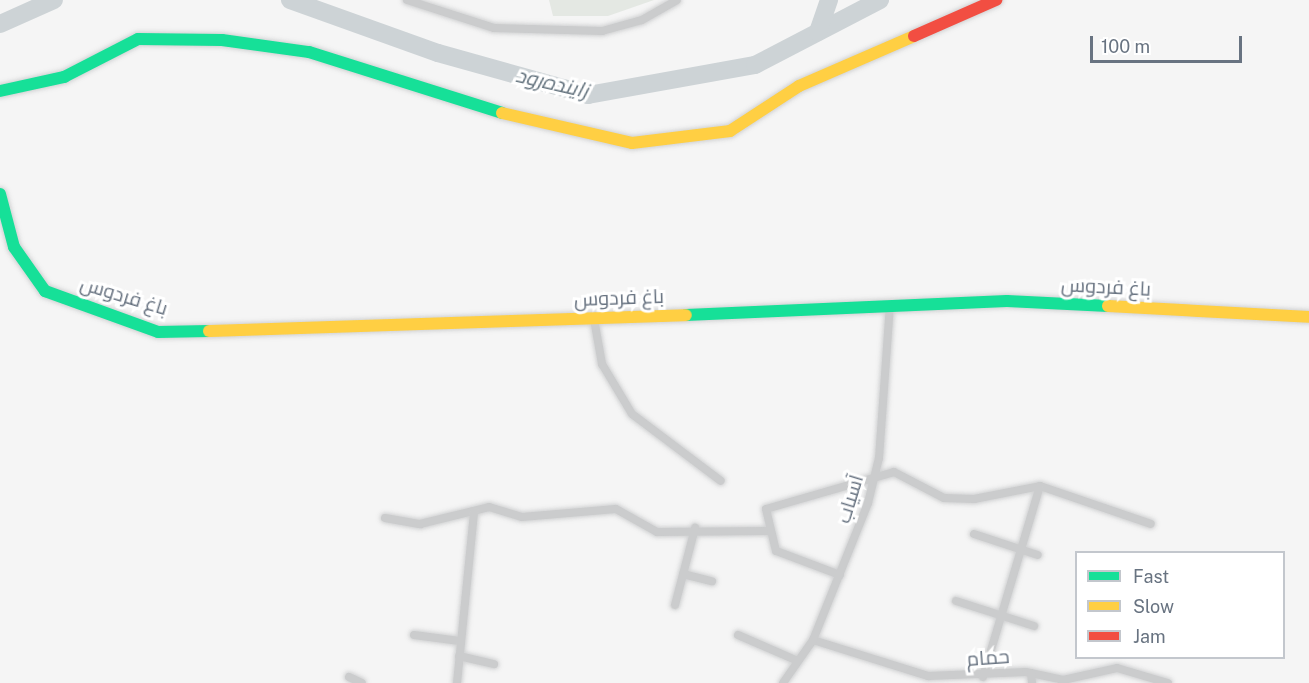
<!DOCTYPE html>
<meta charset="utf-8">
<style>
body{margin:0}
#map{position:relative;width:1309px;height:683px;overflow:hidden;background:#f5f5f5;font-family:"Public Sans",Cairo,sans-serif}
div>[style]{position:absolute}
.green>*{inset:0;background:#e4e8e3}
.river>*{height:18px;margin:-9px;padding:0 9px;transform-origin:9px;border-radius:9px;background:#cdd3d6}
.roads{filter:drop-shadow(0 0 2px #d1d2d3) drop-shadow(0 0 2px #d1d2d3)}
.street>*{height:8px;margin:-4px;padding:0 4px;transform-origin:4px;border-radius:4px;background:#cbcccd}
.fast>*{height:12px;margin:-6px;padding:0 6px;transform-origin:6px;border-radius:6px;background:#16e098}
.slow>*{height:12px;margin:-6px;padding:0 6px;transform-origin:6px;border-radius:6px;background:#ffcf43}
.jam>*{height:12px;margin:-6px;padding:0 6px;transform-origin:6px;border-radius:6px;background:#f24e42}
span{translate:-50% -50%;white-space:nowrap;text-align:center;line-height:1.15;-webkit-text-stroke:6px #fff;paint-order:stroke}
.street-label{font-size:20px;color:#687381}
.water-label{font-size:21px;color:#64737e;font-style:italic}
.legend{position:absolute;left:1075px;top:551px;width:210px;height:108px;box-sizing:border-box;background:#fff;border:2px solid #c3c7cd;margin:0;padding:8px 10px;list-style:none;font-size:18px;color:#687381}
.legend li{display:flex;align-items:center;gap:12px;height:30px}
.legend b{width:30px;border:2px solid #c3c7cd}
.scale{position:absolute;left:1090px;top:36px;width:152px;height:27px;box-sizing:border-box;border:3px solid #687381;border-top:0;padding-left:8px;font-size:18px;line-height:21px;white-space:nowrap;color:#687381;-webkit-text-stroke:4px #fff;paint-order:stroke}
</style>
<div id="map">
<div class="green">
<div style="clip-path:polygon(549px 0,654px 0,608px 16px,553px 16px)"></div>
</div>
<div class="river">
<div style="left:290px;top:0;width:157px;rotate:19.7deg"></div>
<div style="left:438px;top:53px;width:156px;rotate:15.6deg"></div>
<div style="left:588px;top:95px;width:170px;rotate:-10.2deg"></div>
<div style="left:755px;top:65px;width:141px;rotate:-27.5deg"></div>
<div style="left:0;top:24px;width:59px;rotate:-24deg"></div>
<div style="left:818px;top:32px;width:34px;rotate:-71deg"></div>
</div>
<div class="roads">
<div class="street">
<div style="left:407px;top:0;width:91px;rotate:17.8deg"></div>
<div style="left:494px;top:28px;width:108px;rotate:1.6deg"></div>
<div style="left:602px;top:31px;width:41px;rotate:-15.4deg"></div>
<div style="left:642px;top:20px;width:40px;rotate:-29.7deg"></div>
<div style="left:594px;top:319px;width:46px;rotate:79.9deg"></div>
<div style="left:602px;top:364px;width:58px;rotate:59deg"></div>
<div style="left:632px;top:414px;width:111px;rotate:37deg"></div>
<div style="left:385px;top:518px;width:36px;rotate:10deg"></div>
<div style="left:420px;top:524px;width:71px;rotate:-13.8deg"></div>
<div style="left:489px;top:507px;width:34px;rotate:17deg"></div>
<div style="left:522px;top:517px;width:94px;rotate:-4.9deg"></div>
<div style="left:616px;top:509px;width:47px;rotate:29.3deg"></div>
<div style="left:657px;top:532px;width:111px;rotate:-0.5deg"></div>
<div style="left:974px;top:534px;width:67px;rotate:18.2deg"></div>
<div style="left:683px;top:574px;width:30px;rotate:14deg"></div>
<div style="left:840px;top:575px;width:68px;rotate:-159.4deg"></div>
<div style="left:776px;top:551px;width:43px;rotate:-103.4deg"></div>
<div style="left:766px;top:509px;width:133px;rotate:-16.1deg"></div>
<div style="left:894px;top:472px;width:56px;rotate:27.5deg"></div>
<div style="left:944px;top:498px;width:30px;rotate:2deg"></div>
<div style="left:974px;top:499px;width:67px;rotate:-11.1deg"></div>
<div style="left:1040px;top:486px;width:117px;rotate:18.9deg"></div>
<div style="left:956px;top:601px;width:82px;rotate:17.8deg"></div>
<div style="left:675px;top:605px;width:80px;rotate:-75.4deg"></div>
<div style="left:414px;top:635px;width:46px;rotate:7.4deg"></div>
<div style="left:738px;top:635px;width:65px;rotate:23.4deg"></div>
<div style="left:813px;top:640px;width:121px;rotate:17.4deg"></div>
<div style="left:928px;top:676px;width:98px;rotate:-2.3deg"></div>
<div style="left:1026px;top:672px;width:38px;rotate:12deg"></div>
<div style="left:1063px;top:680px;width:55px;rotate:-12.5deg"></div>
<div style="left:1117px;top:668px;width:53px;rotate:16.4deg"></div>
<div style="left:459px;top:656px;width:36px;rotate:13deg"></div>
<div style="left:1031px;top:673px;width:10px;rotate:84deg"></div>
<div style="left:349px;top:677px;width:14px;rotate:25deg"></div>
<div style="left:983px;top:677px;width:199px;rotate:-73.4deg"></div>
<div style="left:457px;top:683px;width:172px;rotate:-84.3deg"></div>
<div style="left:783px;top:683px;width:52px;rotate:-55.1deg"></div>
<div style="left:813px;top:640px;width:148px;rotate:-68.1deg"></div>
<div style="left:868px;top:503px;width:46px;rotate:-76.3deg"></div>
<div style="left:879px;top:458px;width:152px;rotate:-85.9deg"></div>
</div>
<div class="fast">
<div style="left:0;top:91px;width:66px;rotate:-12.3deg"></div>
<div style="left:64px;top:77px;width:83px;rotate:-27.2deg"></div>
<div style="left:138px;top:39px;width:84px;rotate:0.7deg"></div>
<div style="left:222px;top:40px;width:88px;rotate:7.9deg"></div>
<div style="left:309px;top:52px;width:202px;rotate:17.5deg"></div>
<div style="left:0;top:194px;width:55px;rotate:75.2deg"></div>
<div style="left:14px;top:247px;width:54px;rotate:54.8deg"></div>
<div style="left:45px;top:291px;width:120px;rotate:19.9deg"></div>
<div style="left:158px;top:332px;width:51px;rotate:-1.1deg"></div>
<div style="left:686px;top:315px;width:321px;rotate:-2.5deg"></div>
<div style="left:1007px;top:301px;width:101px;rotate:2.8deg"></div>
</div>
<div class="slow">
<div style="left:502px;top:113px;width:133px;rotate:13deg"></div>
<div style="left:632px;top:143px;width:99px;rotate:-7deg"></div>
<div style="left:730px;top:131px;width:82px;rotate:-33.1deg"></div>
<div style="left:799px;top:86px;width:125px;rotate:-23.5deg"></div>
<div style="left:1108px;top:306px;width:201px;rotate:3.1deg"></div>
<div style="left:209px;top:331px;width:477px;rotate:-1.9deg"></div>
</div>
<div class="jam">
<div style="left:914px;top:36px;width:90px;rotate:-23.7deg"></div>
</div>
</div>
<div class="street-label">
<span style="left:1106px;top:287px;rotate:3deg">باغ فردوس</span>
<span style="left:124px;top:296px;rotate:17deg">باغ فردوس</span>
<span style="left:619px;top:298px;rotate:-2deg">باغ فردوس</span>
<span style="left:850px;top:499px;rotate:-73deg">آسیاب</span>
<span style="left:988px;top:658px;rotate:-4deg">حمام</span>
</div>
<div class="water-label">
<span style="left:552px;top:83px;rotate:13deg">زاینده‌رود</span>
</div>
<ul class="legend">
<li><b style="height:8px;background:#16e098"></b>Fast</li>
<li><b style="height:8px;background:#ffcf43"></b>Slow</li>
<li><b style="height:8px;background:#f24e42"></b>Jam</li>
</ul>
<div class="scale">100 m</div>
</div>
